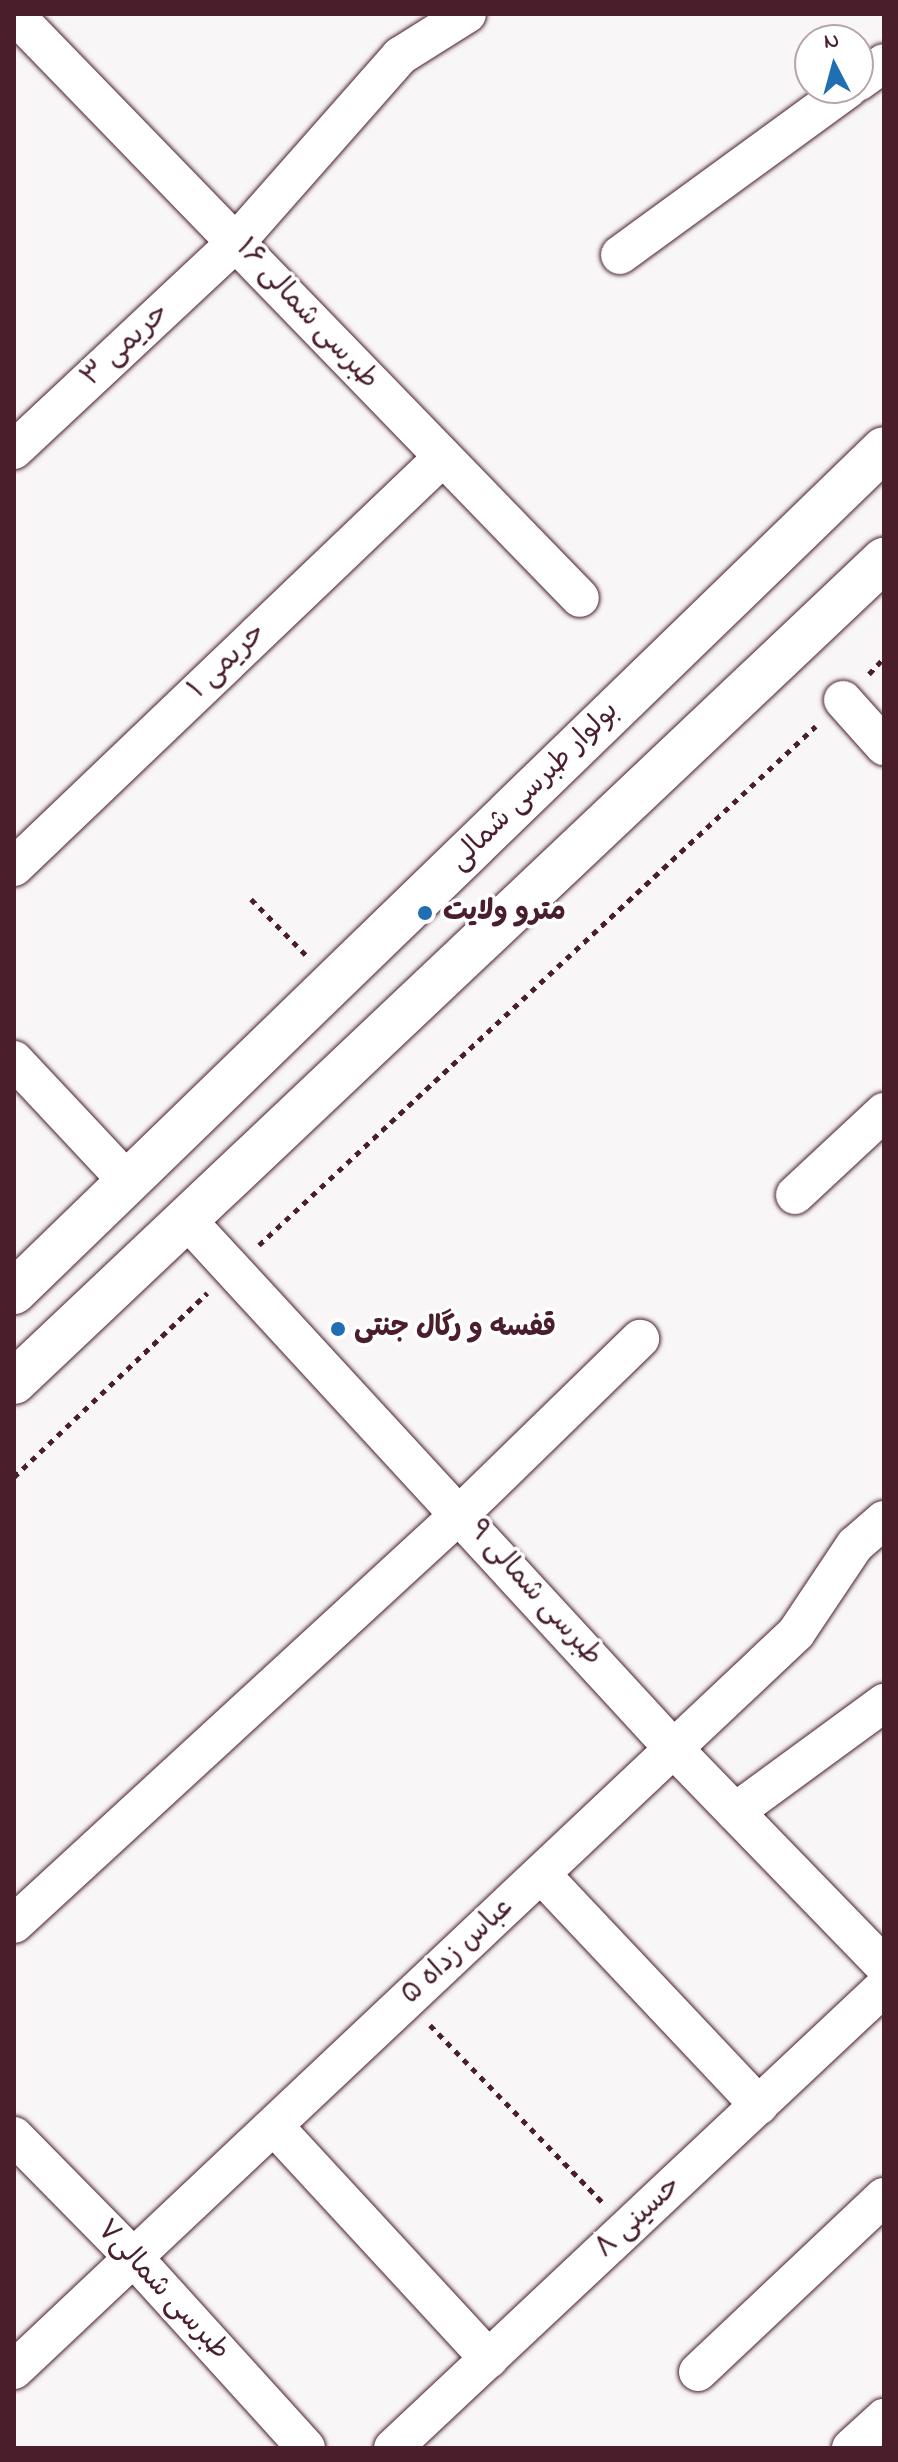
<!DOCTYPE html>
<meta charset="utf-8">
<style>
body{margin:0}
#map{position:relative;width:898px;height:2462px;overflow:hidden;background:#f8f6f7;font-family:"Indie Flower","Playpen Sans Arabic",sans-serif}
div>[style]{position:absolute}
.path>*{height:5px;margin-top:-2.5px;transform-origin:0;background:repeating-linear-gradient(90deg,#4a1f2b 0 6px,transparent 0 12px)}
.roads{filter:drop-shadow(0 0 2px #4a1f2b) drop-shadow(0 0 2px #4a1f2b)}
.minor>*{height:38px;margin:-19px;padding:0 19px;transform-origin:19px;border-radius:19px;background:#fff}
.secondary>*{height:44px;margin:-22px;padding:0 22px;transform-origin:22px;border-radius:22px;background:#fff}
.dots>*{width:22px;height:22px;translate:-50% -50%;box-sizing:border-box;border:4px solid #fff;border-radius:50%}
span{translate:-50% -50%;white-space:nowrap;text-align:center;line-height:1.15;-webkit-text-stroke:7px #fff;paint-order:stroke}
.street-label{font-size:28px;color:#4a1f2b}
.poi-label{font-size:28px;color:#4a1f2b;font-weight:700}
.left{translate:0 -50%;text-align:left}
.frame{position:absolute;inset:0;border:16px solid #4a1f2b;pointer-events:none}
.north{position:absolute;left:794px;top:24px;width:80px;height:80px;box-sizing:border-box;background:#fff;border:2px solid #b7a5aa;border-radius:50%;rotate:354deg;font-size:22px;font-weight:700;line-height:32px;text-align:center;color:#4a1f2b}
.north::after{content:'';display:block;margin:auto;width:28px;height:36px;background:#1f6fb2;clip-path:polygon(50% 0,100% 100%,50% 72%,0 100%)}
</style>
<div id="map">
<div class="path">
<div style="left:869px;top:674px;width:22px;rotate:-47deg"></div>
<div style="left:251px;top:899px;width:78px;rotate:45.5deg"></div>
<div style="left:259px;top:1245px;width:761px;rotate:-42.98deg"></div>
<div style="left:14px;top:1477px;width:267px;rotate:-43.6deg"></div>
<div style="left:430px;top:2025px;width:250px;rotate:45.8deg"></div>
</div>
<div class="roads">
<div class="minor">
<div style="left:14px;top:14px;width:813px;rotate:45.9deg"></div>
<div style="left:858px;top:82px;width:32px;rotate:-36deg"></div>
<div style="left:620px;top:255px;width:283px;rotate:-36.1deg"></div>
<div style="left:14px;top:450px;width:306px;rotate:-43.1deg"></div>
<div style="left:237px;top:241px;width:247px;rotate:-48.6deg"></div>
<div style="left:400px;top:56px;width:79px;rotate:-32.1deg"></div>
<div style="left:843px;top:700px;width:62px;rotate:48.3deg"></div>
<div style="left:14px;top:867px;width:592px;rotate:-43.7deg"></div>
<div style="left:14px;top:1060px;width:167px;rotate:46.9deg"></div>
<div style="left:795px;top:1195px;width:122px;rotate:-43deg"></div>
<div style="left:187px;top:1220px;width:718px;rotate:47.37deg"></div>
<div style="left:673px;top:1748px;width:303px;rotate:45.9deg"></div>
<div style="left:735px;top:1812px;width:185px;rotate:-36.2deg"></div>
<div style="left:541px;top:1874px;width:318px;rotate:46.7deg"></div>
<div style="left:14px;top:1924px;width:607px;rotate:-42.6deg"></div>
<div style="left:461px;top:1513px;width:250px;rotate:-44.2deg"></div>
<div style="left:274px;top:2126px;width:317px;rotate:47.3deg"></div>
<div style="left:14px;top:2136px;width:171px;rotate:45.5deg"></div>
<div style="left:134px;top:2258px;width:256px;rotate:47.8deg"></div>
<div style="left:14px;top:2370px;width:1075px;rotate:-43.3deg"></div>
<div style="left:796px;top:1633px;width:106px;rotate:-56.2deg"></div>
<div style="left:855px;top:1545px;width:38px;rotate:-41deg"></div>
<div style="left:698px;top:2372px;width:255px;rotate:-43.3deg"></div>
<div style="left:393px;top:2448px;width:673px;rotate:-43.2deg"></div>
<div style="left:851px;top:2448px;width:45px;rotate:-42.3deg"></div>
</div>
<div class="secondary">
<div style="left:14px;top:1292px;width:1211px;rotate:-44.1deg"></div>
<div style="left:14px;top:1382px;width:1197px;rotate:-43.38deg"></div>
</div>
</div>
<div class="dots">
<div style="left:425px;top:913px;background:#1f6fb2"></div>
<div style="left:338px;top:1329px;background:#1f6fb2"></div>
</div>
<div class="street-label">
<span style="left:306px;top:315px;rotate:47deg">طبرسی شمالی ۱۶</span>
<span style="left:126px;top:346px;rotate:-43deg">حریمی ۳</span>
<span style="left:228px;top:662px;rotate:-44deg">حریمی ۱</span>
<span style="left:535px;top:787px;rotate:-45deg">بولوار طبرسی شمالی</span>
<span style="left:534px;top:1594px;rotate:48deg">طبرسی شمالی ۹</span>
<span style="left:458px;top:1952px;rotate:-43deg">عباس زداه ۵</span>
<span style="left:639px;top:2218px;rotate:-43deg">حسینی ۸</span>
<span style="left:162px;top:2291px;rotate:47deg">طبرسی شمالی۷</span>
</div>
<div class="poi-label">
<span class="left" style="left:443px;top:913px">مترو ولایت</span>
<span class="left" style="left:354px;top:1329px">قفسه و رگال جنتی</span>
</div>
<div class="frame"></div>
<div class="north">N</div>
</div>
